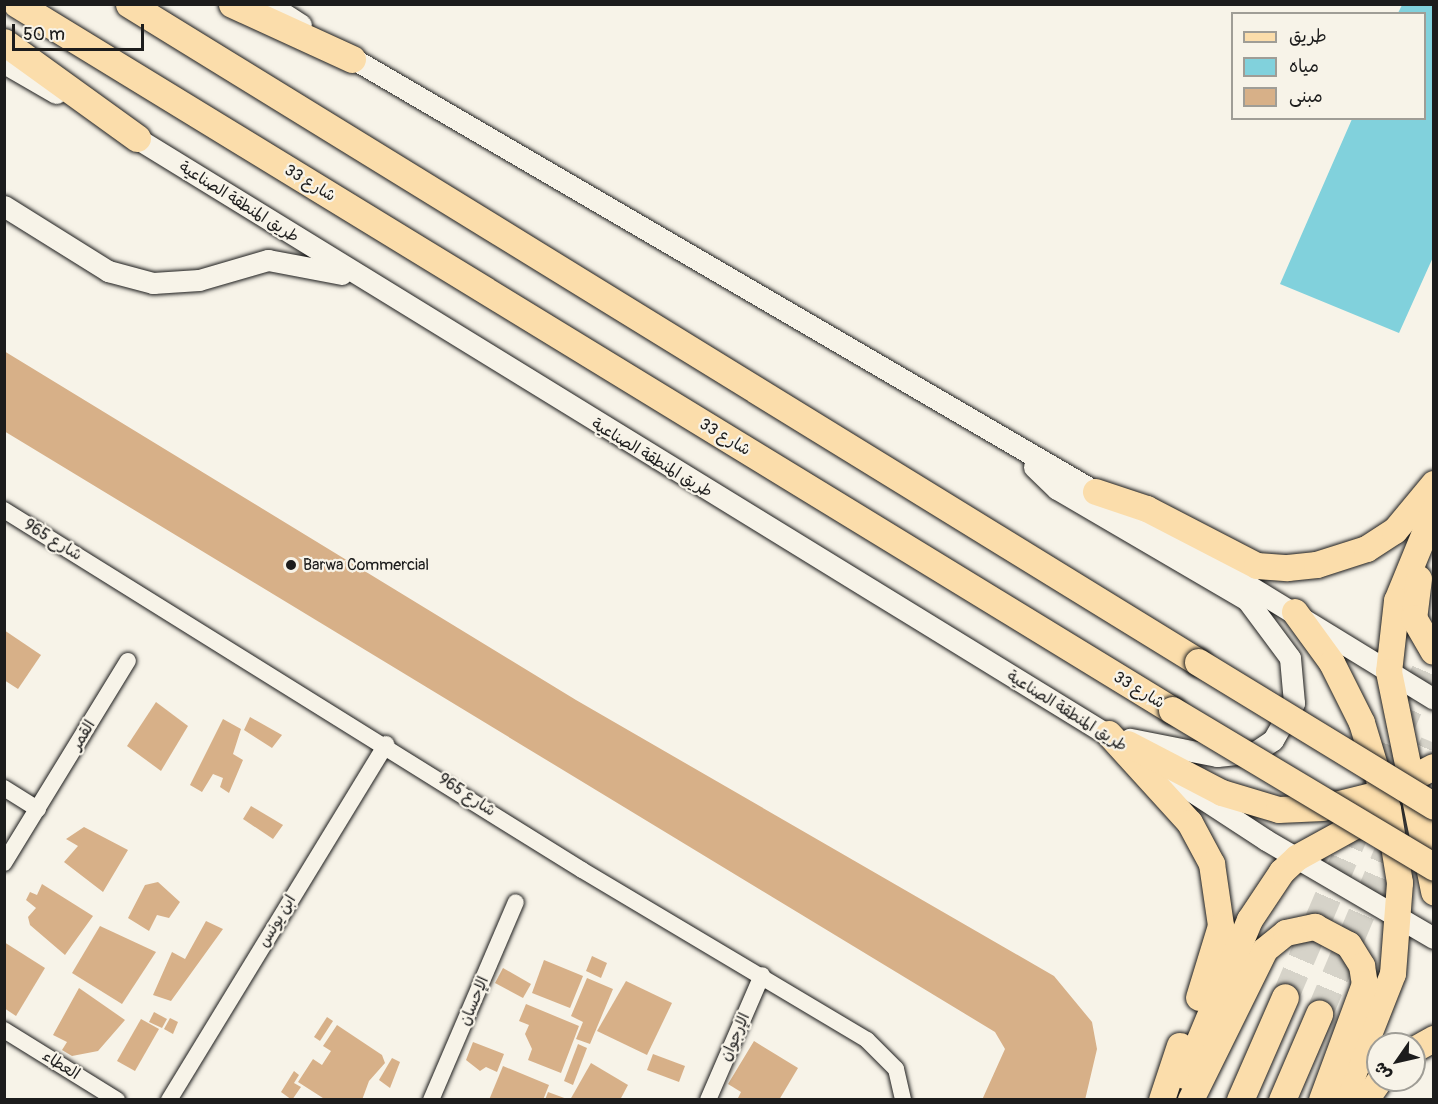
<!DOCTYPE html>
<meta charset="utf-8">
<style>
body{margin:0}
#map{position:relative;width:1438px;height:1104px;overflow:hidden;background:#f7f3e8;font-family:Pangolin,"Playpen Sans Arabic",sans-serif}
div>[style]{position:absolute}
.water>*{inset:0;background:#81d1dc}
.building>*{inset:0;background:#d7b088}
.trunk-tunnel>*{height:27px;margin-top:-13.5px;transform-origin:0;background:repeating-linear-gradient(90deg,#d6d3c9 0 27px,transparent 0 41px)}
.roads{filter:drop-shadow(0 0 2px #1c1c1c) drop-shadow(0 0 2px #1c1c1c)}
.minor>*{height:16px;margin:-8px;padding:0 8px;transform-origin:8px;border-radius:8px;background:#f7f3e8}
.tertiary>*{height:21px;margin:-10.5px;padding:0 10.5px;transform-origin:10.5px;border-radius:10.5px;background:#f7f3e8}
.primary>*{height:26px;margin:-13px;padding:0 13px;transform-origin:13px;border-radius:13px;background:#fbddab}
.trunk>*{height:27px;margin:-13.5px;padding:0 13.5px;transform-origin:13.5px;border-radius:13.5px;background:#fbddab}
.bridges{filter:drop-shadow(0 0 2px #1c1c1c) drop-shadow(0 0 2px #1c1c1c)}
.trunk-bridge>*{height:27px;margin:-13.5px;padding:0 13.5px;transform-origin:13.5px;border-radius:13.5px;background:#fbddab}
.dots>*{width:16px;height:16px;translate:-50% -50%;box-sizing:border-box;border:3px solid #f7f3e8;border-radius:50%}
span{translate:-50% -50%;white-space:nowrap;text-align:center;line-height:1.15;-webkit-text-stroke:4.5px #f7f3e8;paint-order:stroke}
.street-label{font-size:16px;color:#1c1c1c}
.poi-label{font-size:16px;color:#1c1c1c}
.left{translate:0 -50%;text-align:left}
.frame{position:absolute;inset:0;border:6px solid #1c1c1c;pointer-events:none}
.legend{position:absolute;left:1231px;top:12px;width:195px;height:108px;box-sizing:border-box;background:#f7f3e8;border:2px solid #9f9d96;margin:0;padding:8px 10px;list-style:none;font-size:18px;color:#1c1c1c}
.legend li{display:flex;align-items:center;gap:12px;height:30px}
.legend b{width:30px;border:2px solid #9f9d96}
.north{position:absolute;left:1366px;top:1032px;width:60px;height:60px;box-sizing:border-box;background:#f7f3e8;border:2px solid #9f9d96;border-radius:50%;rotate:236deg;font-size:16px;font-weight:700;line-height:24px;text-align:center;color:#1c1c1c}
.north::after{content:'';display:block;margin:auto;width:21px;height:27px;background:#1c1c1c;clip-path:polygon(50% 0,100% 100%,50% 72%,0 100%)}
.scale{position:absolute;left:12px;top:24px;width:132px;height:27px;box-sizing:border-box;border:3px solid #1c1c1c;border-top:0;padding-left:8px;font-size:18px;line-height:21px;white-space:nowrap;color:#1c1c1c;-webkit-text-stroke:4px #f7f3e8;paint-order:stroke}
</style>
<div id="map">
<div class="water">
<div style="clip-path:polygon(1402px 5px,1433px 5px,1434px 255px,1399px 333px,1280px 284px,1352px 119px,1424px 118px,1424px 14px,1398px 13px)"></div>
</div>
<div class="building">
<div style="clip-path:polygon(4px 351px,576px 700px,1054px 976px,1092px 1022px,1097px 1049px,1085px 1100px,982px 1100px,1005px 1049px,995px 1032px,4px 431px)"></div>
<div style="clip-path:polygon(4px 630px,41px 655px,18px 689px,4px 680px)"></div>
<div style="clip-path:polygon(156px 702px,188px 726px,161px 771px,127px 746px)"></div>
<div style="clip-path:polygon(250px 717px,282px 735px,272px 748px,244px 730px)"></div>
<div style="clip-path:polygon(223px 719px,241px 729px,233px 754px,243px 760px,229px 793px,220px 787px,223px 778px,213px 774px,202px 792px,190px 785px)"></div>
<div style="clip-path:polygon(251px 806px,283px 825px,273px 839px,243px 819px)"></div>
<div style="clip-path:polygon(84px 827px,128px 850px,103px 892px,64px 862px,78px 846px,66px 839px)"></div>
<div style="clip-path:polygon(158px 882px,180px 902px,169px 918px,157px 915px,149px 931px,128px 918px,145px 885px)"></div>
<div style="clip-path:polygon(42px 884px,93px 916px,65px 955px,30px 925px,28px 917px,36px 908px,26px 900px,30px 892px,37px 895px)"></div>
<div style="clip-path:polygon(206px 921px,223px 929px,171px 1001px,153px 995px,172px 952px,185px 959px)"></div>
<div style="clip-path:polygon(100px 926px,156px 952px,122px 1004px,72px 973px)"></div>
<div style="clip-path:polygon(4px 942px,45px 968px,16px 1016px,4px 1008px)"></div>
<div style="clip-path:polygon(592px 956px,607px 963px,601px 978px,586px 971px)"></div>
<div style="clip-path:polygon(544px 960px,583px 976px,570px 1008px,532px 993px)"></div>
<div style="clip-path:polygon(503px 968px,531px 984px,523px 998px,495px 983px)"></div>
<div style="clip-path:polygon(587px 978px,613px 989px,590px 1044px,576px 1039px,583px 1022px,571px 1016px)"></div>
<div style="clip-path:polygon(626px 981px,672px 1003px,647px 1055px,597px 1031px)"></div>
<div style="clip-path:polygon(79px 988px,125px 1020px,98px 1051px,72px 1056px,62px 1050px,67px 1042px,53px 1035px)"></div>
<div style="clip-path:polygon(526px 1004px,579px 1026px,561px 1073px,528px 1060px,532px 1049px,525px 1034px,529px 1025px,519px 1021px)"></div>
<div style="clip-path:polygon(154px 1012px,167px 1019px,162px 1028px,149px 1022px)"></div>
<div style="clip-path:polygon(327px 1017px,333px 1021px,320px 1041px,314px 1037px)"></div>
<div style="clip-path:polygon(170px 1018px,178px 1022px,173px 1034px,164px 1029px)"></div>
<div style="clip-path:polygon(141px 1019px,159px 1029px,135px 1071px,117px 1061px)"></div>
<div style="clip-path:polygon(337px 1025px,382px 1055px,385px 1063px,369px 1081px,362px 1100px,326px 1100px,298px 1082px,313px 1059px,322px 1065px,331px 1051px,323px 1046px)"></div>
<div style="clip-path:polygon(754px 1041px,798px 1068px,779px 1100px,737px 1100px,741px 1092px,728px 1084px)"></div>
<div style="clip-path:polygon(473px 1042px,504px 1054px,497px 1072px,486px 1067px,480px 1071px,466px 1060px)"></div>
<div style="clip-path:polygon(578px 1044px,587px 1048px,573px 1085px,564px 1081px)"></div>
<div style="clip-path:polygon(653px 1054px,685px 1066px,679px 1082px,647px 1070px)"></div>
<div style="clip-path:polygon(392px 1058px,400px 1062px,390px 1088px,379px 1080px)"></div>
<div style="clip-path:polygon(591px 1063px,628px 1085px,620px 1100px,570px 1100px)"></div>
<div style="clip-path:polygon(503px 1066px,549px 1085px,543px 1100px,489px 1100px)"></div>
<div style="clip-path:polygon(294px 1071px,299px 1075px,294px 1083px,301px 1087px,292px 1100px,281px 1092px)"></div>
<div style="clip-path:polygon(548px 1092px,567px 1099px,567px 1100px,545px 1100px)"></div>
</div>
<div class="trunk-tunnel">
<div style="left:1285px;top:997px;width:379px;rotate:-66.8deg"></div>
<div style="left:1319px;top:1014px;width:295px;rotate:-67.1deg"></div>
</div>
<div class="roads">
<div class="minor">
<div style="left:4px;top:510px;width:681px;rotate:31.92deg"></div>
<div style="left:582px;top:870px;width:332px;rotate:30.8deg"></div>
<div style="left:867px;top:1040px;width:41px;rotate:45deg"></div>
<div style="left:896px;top:1069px;width:32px;rotate:77deg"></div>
<div style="left:4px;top:788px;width:40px;rotate:32deg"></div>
<div style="left:4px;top:863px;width:237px;rotate:-58.5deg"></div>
<div style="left:4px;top:1030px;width:133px;rotate:31.8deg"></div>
<div style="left:169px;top:1100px;width:417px;rotate:-58.6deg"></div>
<div style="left:431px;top:1100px;width:215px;rotate:-66.8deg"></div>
<div style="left:708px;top:1100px;width:136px;rotate:-66.6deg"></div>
</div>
<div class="tertiary">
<div style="left:269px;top:4px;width:38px;rotate:33deg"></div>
<div style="left:340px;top:51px;width:875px;rotate:30.26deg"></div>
<div style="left:1096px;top:492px;width:396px;rotate:31.5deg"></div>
<div style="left:4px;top:63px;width:60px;rotate:30deg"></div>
<div style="left:125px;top:131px;width:1169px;rotate:31.57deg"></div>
<div style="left:4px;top:206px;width:123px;rotate:32deg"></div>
<div style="left:108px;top:271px;width:47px;rotate:14.9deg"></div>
<div style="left:153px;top:283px;width:46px;rotate:-3.7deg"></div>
<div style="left:199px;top:280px;width:72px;rotate:-16.2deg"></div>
<div style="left:268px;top:260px;width:75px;rotate:10.7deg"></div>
<div style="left:1034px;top:467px;width:32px;rotate:44deg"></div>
<div style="left:1057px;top:489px;width:220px;rotate:30.3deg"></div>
<div style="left:1247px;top:600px;width:72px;rotate:53.4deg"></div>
<div style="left:1290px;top:658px;width:45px;rotate:84.9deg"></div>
<div style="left:1294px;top:703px;width:43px;rotate:119.6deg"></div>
<div style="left:1273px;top:740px;width:22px;rotate:146deg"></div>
<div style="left:1255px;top:752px;width:38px;rotate:174deg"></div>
<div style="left:1217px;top:756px;width:89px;rotate:-168.9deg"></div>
<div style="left:1159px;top:770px;width:128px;rotate:33.2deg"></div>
<div style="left:1266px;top:840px;width:194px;rotate:30.3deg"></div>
</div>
<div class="primary">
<div style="left:1096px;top:492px;width:54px;rotate:18.4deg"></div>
<div style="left:1147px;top:509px;width:124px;rotate:27.4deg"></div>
<div style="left:1257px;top:566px;width:31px;rotate:4deg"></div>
<div style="left:1288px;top:568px;width:29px;rotate:-6deg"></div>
<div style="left:1317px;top:565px;width:52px;rotate:-17.7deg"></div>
<div style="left:1367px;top:549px;width:33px;rotate:-33deg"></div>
<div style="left:1395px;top:531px;width:61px;rotate:-50.3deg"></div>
<div style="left:1434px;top:511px;width:97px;rotate:112.3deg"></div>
<div style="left:1397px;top:601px;width:71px;rotate:96.4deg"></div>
<div style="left:1389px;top:672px;width:225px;rotate:78.4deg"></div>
<div style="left:1419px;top:579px;width:39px;rotate:97deg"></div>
<div style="left:1414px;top:618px;width:39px;rotate:60deg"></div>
<div style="left:1295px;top:612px;width:63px;rotate:54deg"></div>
<div style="left:1332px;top:663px;width:67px;rotate:63.4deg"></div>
<div style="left:1362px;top:723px;width:90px;rotate:73.2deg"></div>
<div style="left:1388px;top:809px;width:75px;rotate:80.8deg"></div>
<div style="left:1400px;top:883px;width:91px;rotate:94.4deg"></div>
<div style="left:1393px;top:974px;width:136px;rotate:111.6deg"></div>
<div style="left:1109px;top:734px;width:120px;rotate:47.7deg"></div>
<div style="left:1190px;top:823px;width:47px;rotate:61.8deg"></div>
<div style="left:1212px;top:864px;width:63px;rotate:81.7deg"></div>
<div style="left:1221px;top:926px;width:75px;rotate:107deg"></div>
<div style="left:1128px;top:744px;width:106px;rotate:27.5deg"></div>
<div style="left:1222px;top:793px;width:59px;rotate:16.6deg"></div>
<div style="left:1279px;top:810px;width:44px;rotate:-2.6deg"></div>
<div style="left:1323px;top:808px;width:63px;rotate:-13.8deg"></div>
<div style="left:1384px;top:793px;width:56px;rotate:-27.5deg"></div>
<div style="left:1414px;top:1050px;width:23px;rotate:-29deg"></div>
<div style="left:1185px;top:1076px;width:169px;rotate:-67.4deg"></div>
<div style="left:1250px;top:920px;width:58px;rotate:-56.3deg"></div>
<div style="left:1282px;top:872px;width:21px;rotate:-43deg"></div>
<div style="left:1297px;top:858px;width:91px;rotate:-28.8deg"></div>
<div style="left:1162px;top:1100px;width:57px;rotate:-71.6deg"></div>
<div style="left:1191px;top:1100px;width:167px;rotate:-63.7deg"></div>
<div style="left:1265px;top:950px;width:27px;rotate:-39deg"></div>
<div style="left:1286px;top:933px;width:30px;rotate:-12deg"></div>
<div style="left:1315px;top:927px;width:38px;rotate:28deg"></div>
<div style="left:1349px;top:945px;width:25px;rotate:58deg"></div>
<div style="left:1362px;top:966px;width:18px;rotate:81deg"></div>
<div style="left:1365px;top:984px;width:124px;rotate:110.3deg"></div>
<div style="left:1366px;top:1100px;width:24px;rotate:-55deg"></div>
</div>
<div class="trunk">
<div style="left:17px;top:4px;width:1354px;rotate:31.44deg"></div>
<div style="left:129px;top:4px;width:1255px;rotate:31.61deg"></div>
<div style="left:232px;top:4px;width:132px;rotate:24.6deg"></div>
<div style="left:4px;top:42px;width:164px;rotate:35.8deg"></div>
<div style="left:1240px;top:1100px;width:112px;rotate:-66.4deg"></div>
<div style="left:1282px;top:1100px;width:94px;rotate:-66.7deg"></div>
</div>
</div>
<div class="bridges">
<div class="trunk-bridge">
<div style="left:1198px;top:662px;width:276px;rotate:31.4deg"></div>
<div style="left:1172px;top:710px;width:305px;rotate:30.9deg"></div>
</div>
</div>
<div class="dots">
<div style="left:291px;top:565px;background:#1c1c1c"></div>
</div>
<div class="street-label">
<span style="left:310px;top:183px;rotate:31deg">شارع 33</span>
<span style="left:239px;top:202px;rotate:32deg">طريق المنطقة الصناعية</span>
<span style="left:725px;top:437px;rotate:31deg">شارع 33</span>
<span style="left:652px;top:458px;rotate:31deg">طريق المنطقة الصناعية</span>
<span style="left:53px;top:540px;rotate:31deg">شارع 965</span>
<span style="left:1139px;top:690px;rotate:31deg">شارع 33</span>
<span style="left:1067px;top:711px;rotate:32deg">طريق المنطقة الصناعية</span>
<span style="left:83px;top:735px;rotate:-59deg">القمر</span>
<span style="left:467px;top:795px;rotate:33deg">شارع 965</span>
<span style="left:277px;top:921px;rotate:-59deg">ابن يونس</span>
<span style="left:474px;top:1001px;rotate:-67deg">الإحسان</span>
<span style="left:735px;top:1037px;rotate:-66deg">الإرجوان</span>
<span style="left:61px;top:1065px;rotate:32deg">العطاء</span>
</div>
<div class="poi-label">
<span class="left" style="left:303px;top:565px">Barwa Commercial</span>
</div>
<div class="frame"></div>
<ul class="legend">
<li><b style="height:8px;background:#fbddab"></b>طريق</li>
<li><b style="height:16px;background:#81d1dc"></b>مياه</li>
<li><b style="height:16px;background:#d7b088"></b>مبنى</li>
</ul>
<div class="north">ش</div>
<div class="scale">50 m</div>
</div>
